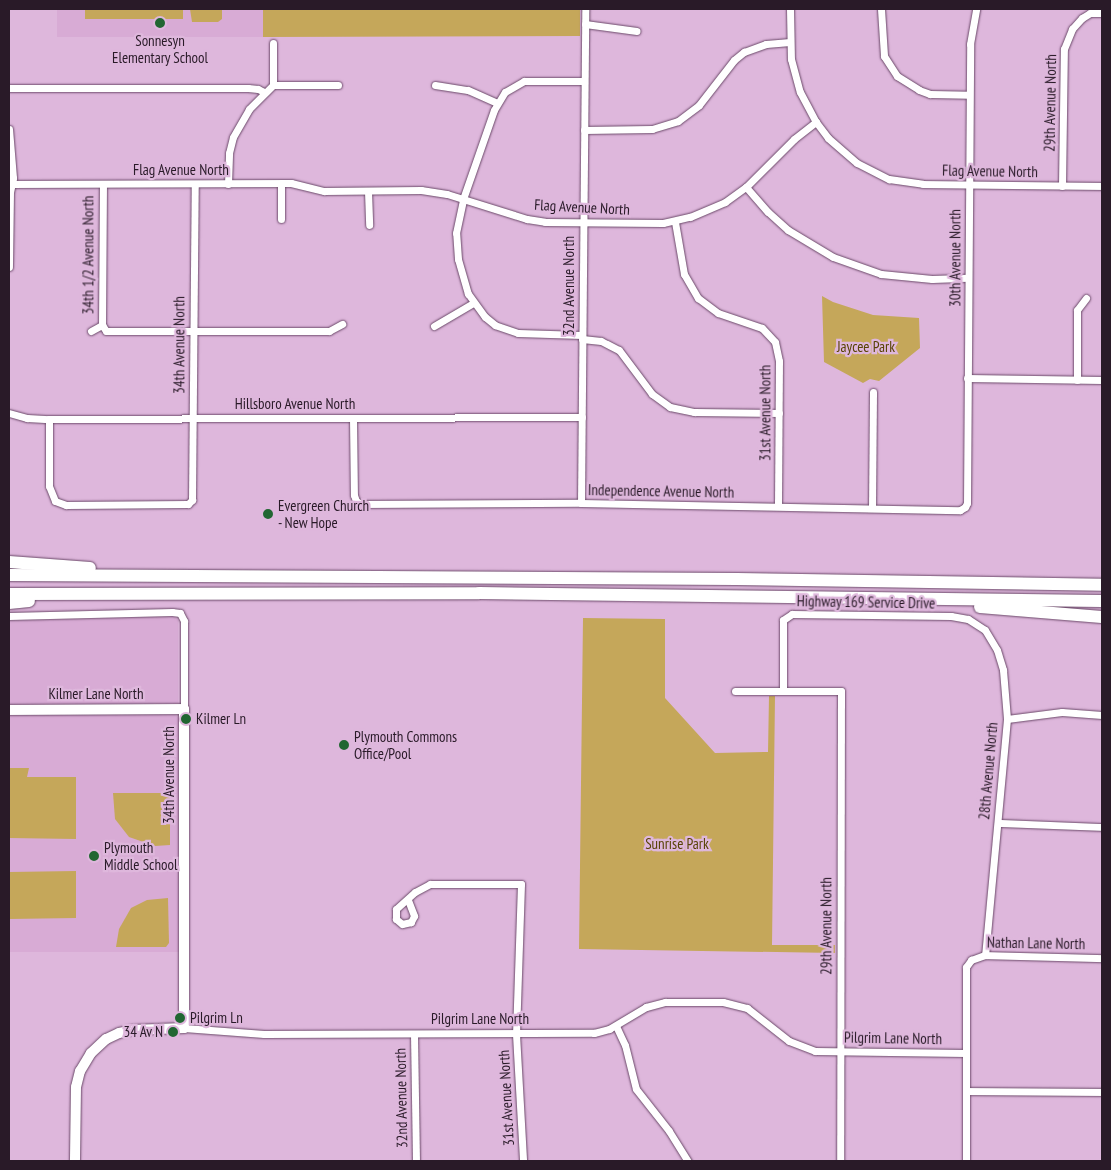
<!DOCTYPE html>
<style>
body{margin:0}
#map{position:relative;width:1111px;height:1170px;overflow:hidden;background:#deb7dc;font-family:"PT Sans Narrow",sans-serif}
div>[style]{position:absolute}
.built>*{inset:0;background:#d8abd5}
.green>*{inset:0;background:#c5a75a}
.roads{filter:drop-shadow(0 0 1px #6b4969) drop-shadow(0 0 1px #6b4969)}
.street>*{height:7px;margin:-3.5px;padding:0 3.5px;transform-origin:3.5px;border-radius:3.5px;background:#fff}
.secondary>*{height:10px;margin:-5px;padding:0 5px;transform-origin:5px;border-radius:5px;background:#fff}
.highway>*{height:12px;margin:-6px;padding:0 6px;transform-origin:6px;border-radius:6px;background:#fff}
.dots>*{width:14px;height:14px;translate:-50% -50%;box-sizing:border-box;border:2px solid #deb7dc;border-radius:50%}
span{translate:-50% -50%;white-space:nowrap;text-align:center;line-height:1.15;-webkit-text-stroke:4.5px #deb7dc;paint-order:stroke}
.poi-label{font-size:15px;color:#291a28}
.left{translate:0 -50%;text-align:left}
.right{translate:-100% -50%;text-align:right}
.street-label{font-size:15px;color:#291a28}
.park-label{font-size:15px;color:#584305}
.frame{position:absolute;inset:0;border:10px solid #291a28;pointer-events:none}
</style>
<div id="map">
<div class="built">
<div style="clip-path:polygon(57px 9px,263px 9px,263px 37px,57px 37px)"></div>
<div style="clip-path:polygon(174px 616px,178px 620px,178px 703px,9px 705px,9px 621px)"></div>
<div style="clip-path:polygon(9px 715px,175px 715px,180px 719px,179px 952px,9px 952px)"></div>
</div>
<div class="green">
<div style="clip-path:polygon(85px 9px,183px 9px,183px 19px,85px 19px)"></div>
<div style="clip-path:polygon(190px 9px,222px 9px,222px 19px,218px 22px,192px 22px)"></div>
<div style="clip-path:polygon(263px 9px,580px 9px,580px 36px,263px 37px)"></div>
<div style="clip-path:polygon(822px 296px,833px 302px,873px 315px,919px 318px,920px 348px,879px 381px,870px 379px,863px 383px,824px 362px)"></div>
<div style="clip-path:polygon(583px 618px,665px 619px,665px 698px,715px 753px,768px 752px,769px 696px,775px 696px,772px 945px,835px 945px,835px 953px,579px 949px)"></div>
<div style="clip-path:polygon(9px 768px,29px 768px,27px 777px,76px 777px,76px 839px,9px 838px)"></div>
<div style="clip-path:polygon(113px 793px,165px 793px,170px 798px,170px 845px,155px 846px,129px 837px,115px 819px)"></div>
<div style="clip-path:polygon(76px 871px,76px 918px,9px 919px,9px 872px)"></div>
<div style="clip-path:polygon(168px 898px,169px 943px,166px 947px,116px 947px,119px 929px,131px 908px,147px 900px)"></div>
</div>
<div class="roads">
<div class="street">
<div style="left:790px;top:9px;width:50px;rotate:88.9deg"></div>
<div style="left:791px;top:59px;width:34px;rotate:75deg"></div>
<div style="left:800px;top:92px;width:34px;rotate:62deg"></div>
<div style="left:816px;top:122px;width:20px;rotate:53deg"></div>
<div style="left:828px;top:138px;width:38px;rotate:41deg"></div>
<div style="left:857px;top:163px;width:36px;rotate:27deg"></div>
<div style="left:889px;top:179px;width:34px;rotate:8deg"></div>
<div style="left:923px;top:184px;width:179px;rotate:0.6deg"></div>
<div style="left:881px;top:9px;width:47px;rotate:86.3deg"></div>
<div style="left:884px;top:56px;width:24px;rotate:57deg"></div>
<div style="left:897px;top:76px;width:26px;rotate:32deg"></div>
<div style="left:919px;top:90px;width:12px;rotate:20deg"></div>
<div style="left:930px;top:94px;width:39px;rotate:1deg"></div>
<div style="left:585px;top:24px;width:52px;rotate:7.7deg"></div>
<div style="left:273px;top:85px;width:65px"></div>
<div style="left:435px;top:85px;width:33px;rotate:9deg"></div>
<div style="left:468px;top:90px;width:32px;rotate:24deg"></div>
<div style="left:9px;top:88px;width:239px"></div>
<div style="left:248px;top:88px;width:10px;rotate:6deg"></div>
<div style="left:258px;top:89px;width:7px;rotate:27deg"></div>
<div style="left:9px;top:129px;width:49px;rotate:85.3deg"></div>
<div style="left:13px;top:178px;width:14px;rotate:102deg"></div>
<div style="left:10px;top:192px;width:75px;rotate:90.8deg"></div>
<div style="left:584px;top:130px;width:68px;rotate:-0.8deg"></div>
<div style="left:652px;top:129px;width:27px;rotate:-17deg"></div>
<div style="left:678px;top:121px;width:26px;rotate:-37deg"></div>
<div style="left:699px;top:105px;width:57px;rotate:-52.1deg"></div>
<div style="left:734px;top:60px;width:13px;rotate:-39deg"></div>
<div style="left:744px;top:52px;width:23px;rotate:-20deg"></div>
<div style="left:766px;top:44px;width:24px;rotate:-5deg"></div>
<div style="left:281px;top:183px;width:36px;rotate:90deg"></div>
<div style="left:9px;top:184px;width:282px;rotate:-0.2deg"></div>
<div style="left:291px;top:183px;width:34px;rotate:14deg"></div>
<div style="left:324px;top:191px;width:97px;rotate:-0.6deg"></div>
<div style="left:421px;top:190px;width:26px;rotate:9deg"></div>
<div style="left:447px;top:194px;width:84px;rotate:17.4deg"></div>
<div style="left:527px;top:219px;width:18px;rotate:9deg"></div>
<div style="left:545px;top:222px;width:118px;rotate:0.5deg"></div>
<div style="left:663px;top:223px;width:28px;rotate:-13deg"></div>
<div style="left:690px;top:217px;width:38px;rotate:-23deg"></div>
<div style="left:725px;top:202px;width:26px;rotate:-36deg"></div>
<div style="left:746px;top:187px;width:68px;rotate:-45deg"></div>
<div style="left:794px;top:139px;width:28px;rotate:-38deg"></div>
<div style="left:228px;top:184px;width:31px;rotate:-88deg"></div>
<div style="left:229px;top:153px;width:16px;rotate:-76deg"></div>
<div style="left:233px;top:137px;width:32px;rotate:-60deg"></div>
<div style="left:249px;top:109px;width:34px;rotate:-45deg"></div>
<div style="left:273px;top:85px;width:42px;rotate:-90deg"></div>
<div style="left:1062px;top:186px;width:137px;rotate:-89.2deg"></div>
<div style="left:1064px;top:49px;width:22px;rotate:-68deg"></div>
<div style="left:1072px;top:29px;width:15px;rotate:-48deg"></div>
<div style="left:1082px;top:18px;width:9px;rotate:-32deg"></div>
<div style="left:1090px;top:13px;width:12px"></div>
<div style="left:746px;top:187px;width:33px;rotate:49deg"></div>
<div style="left:768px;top:212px;width:27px;rotate:42deg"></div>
<div style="left:788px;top:230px;width:52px;rotate:31deg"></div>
<div style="left:833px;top:257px;width:51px;rotate:19.5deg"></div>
<div style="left:881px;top:274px;width:51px;rotate:5.6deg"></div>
<div style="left:932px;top:279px;width:36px;rotate:-2deg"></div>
<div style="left:368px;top:191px;width:34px;rotate:88deg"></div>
<div style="left:675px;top:222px;width:53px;rotate:80.2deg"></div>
<div style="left:684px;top:274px;width:28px;rotate:60deg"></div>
<div style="left:698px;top:298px;width:25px;rotate:37deg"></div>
<div style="left:718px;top:313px;width:46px;rotate:18.8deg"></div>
<div style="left:762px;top:328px;width:19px;rotate:47deg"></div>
<div style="left:775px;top:342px;width:19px;rotate:78deg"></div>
<div style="left:779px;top:361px;width:145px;rotate:90.4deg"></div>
<div style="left:102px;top:325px;width:7px;rotate:56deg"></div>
<div style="left:106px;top:331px;width:223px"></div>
<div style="left:329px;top:331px;width:15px;rotate:-28deg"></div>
<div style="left:102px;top:325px;width:141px;rotate:-89.6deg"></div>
<div style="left:434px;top:326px;width:45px;rotate:-30.5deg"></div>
<div style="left:91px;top:331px;width:13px;rotate:-29deg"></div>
<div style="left:582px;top:335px;width:64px;rotate:-178.2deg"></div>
<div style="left:518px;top:333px;width:24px;rotate:-161deg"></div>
<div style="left:495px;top:325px;width:13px;rotate:-141deg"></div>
<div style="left:485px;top:317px;width:29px;rotate:-126deg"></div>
<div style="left:468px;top:294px;width:36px;rotate:-106deg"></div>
<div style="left:458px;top:259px;width:26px;rotate:-94deg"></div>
<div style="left:456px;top:233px;width:35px;rotate:-78deg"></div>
<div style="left:463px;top:199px;width:94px;rotate:-70.8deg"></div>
<div style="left:494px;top:110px;width:21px;rotate:-59deg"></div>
<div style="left:505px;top:92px;width:22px;rotate:-30deg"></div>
<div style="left:524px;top:81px;width:60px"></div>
<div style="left:582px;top:339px;width:19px;rotate:6deg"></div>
<div style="left:601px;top:341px;width:20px;rotate:27deg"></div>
<div style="left:619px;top:350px;width:55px;rotate:53.1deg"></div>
<div style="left:652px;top:394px;width:22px;rotate:36deg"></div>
<div style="left:670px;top:407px;width:25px;rotate:12deg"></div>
<div style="left:694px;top:412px;width:85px;rotate:0.7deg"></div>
<div style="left:967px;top:378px;width:135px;rotate:0.8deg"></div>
<div style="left:1077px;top:380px;width:70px;rotate:-90deg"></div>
<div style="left:1077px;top:310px;width:15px;rotate:-53deg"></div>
<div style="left:9px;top:413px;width:19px;rotate:16deg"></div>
<div style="left:27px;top:418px;width:22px;rotate:3deg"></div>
<div style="left:49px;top:419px;width:533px;rotate:-0.21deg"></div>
<div style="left:353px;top:418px;width:77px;rotate:89.3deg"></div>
<div style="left:354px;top:495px;width:6px;rotate:72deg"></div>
<div style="left:356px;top:501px;width:6px;rotate:31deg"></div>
<div style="left:361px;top:504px;width:220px;rotate:-0.3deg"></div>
<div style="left:581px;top:503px;width:379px;rotate:1.1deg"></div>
<div style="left:960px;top:510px;width:6px;rotate:-31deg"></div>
<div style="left:965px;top:507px;width:4px;rotate:-63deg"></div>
<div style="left:967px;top:503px;width:459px;rotate:-89.6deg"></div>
<div style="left:970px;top:44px;width:36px;rotate:-80deg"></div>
<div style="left:49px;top:419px;width:67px;rotate:90deg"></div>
<div style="left:49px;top:486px;width:16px;rotate:68deg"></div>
<div style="left:55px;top:501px;width:12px;rotate:20deg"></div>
<div style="left:66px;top:505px;width:122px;rotate:-0.5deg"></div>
<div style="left:188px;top:504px;width:6px;rotate:-45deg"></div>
<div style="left:192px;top:500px;width:316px;rotate:-89.5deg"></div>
<div style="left:581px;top:503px;width:494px;rotate:-89.5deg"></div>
<div style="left:872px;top:508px;width:116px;rotate:-89.5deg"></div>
<div style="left:9px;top:616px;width:163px;rotate:-1.4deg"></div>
<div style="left:172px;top:612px;width:8px;rotate:7deg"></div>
<div style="left:180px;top:613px;width:9px;rotate:63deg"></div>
<div style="left:184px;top:621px;width:88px;rotate:90deg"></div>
<div style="left:735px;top:691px;width:106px"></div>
<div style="left:841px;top:691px;width:470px;rotate:90.1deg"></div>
<div style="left:783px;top:691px;width:71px;rotate:-90deg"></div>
<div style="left:783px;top:620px;width:11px;rotate:-34deg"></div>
<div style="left:792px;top:614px;width:159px;rotate:0.7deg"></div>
<div style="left:951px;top:616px;width:17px;rotate:10deg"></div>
<div style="left:968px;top:619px;width:20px;rotate:33deg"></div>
<div style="left:985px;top:630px;width:23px;rotate:59deg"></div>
<div style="left:997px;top:650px;width:21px;rotate:73deg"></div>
<div style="left:1003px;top:670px;width:49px;rotate:85.3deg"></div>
<div style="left:1007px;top:719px;width:237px;rotate:95.3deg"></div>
<div style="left:1007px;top:719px;width:55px;rotate:-7.3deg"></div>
<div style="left:1062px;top:712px;width:40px;rotate:4.3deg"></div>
<div style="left:998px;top:823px;width:104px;rotate:2.2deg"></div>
<div style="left:408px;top:900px;width:17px;rotate:69deg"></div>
<div style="left:414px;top:916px;width:7px;rotate:117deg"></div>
<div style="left:411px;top:922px;width:9px;rotate:167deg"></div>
<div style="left:402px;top:924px;width:8px;rotate:-140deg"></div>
<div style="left:396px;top:919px;width:10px;rotate:-90deg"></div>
<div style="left:396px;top:909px;width:25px;rotate:-42deg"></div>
<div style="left:415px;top:892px;width:17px;rotate:-28deg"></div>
<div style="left:430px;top:884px;width:91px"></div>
<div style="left:521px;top:884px;width:150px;rotate:91.9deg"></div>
<div style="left:516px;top:1034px;width:127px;rotate:86.8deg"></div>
<div style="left:616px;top:1026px;width:21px;rotate:65deg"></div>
<div style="left:625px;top:1045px;width:45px;rotate:76deg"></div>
<div style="left:636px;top:1089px;width:53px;rotate:51.8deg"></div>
<div style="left:669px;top:1131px;width:36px;rotate:58deg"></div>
<div style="left:184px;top:1028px;width:80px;rotate:4.3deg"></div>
<div style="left:264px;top:1034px;width:330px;rotate:-0.2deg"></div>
<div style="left:594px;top:1033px;width:16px;rotate:-15deg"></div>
<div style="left:609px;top:1029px;width:43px;rotate:-30.7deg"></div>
<div style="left:646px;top:1007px;width:20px;rotate:-15deg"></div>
<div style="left:665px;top:1002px;width:58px"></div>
<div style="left:723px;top:1002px;width:25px;rotate:14deg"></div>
<div style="left:747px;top:1008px;width:53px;rotate:38.2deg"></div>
<div style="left:789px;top:1041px;width:28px;rotate:21deg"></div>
<div style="left:815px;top:1051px;width:151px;rotate:0.8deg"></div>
<div style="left:414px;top:1034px;width:127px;rotate:89.1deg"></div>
<div style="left:966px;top:1091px;width:136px;rotate:0.4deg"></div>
<div style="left:966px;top:1161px;width:194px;rotate:-90deg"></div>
<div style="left:966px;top:967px;width:9px;rotate:-54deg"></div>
<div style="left:971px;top:960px;width:15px;rotate:-20deg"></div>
<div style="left:985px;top:955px;width:117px;rotate:1.5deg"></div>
</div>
<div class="secondary">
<div style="left:9px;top:710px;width:175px;rotate:-0.3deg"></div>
<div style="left:184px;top:709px;width:319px;rotate:90deg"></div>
<div style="left:184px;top:1028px;width:52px;rotate:177.8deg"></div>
<div style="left:132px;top:1030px;width:13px;rotate:167deg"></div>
<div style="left:119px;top:1033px;width:14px;rotate:155deg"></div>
<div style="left:106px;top:1039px;width:21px;rotate:137deg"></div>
<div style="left:91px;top:1053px;width:21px;rotate:121deg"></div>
<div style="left:80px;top:1071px;width:16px;rotate:104deg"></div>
<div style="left:76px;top:1087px;width:74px;rotate:90.8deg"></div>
</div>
<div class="highway">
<div style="left:9px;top:562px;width:81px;rotate:4.2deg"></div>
<div style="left:9px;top:575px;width:728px;rotate:0.31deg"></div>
<div style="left:737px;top:579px;width:365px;rotate:0.9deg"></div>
<div style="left:9px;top:594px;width:470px;rotate:-0.1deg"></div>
<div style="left:479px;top:593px;width:623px;rotate:0.74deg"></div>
<div style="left:9px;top:603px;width:20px;rotate:-6deg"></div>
<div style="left:980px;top:607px;width:122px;rotate:4.7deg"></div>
</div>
</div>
<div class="dots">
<div style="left:160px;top:23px;background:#216632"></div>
<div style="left:268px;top:514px;background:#216632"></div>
<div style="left:186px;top:719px;background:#216632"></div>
<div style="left:344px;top:745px;background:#216632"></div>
<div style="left:94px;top:856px;background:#216632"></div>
<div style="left:180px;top:1018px;background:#216632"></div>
<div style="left:173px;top:1032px;background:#216632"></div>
</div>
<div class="poi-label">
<span style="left:160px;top:49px">Sonnesyn<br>Elementary School</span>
<span class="left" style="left:278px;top:514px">Evergreen Church<br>- New Hope</span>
<span class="left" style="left:196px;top:719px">Kilmer Ln</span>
<span class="left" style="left:354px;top:745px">Plymouth Commons<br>Office/Pool</span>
<span class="left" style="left:104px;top:856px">Plymouth<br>Middle School</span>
<span class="left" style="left:190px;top:1018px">Pilgrim Ln</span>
<span class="right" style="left:163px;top:1032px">34 Av N</span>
</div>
<div class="street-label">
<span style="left:1050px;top:103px;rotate:-89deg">29th Avenue North</span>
<span style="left:181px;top:170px">Flag Avenue North</span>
<span style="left:990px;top:171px;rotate:1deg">Flag Avenue North</span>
<span style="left:582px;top:207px;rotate:3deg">Flag Avenue North</span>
<span style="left:88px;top:255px;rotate:-90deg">34th 1/2 Avenue North</span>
<span style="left:955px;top:258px;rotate:-90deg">30th Avenue North</span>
<span style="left:569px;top:286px;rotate:-90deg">32nd Avenue North</span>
<span style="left:179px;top:345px;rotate:-90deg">34th Avenue North</span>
<span style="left:295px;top:404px">Hillsboro Avenue North</span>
<span style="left:765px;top:413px;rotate:-90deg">31st Avenue North</span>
<span style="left:661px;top:491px;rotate:1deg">Independence Avenue North</span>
<span style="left:866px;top:602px;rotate:1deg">Highway 169 Service Drive</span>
<span style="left:96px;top:694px">Kilmer Lane North</span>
<span style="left:988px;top:771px;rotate:-85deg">28th Avenue North</span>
<span style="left:169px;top:775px;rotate:-90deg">34th Avenue North</span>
<span style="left:826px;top:926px;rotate:-90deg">29th Avenue North</span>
<span style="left:1036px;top:943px;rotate:1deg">Nathan Lane North</span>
<span style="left:480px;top:1019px">Pilgrim Lane North</span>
<span style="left:893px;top:1038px;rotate:1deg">Pilgrim Lane North</span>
<span style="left:401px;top:1098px;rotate:-91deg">32nd Avenue North</span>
<span style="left:506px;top:1098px;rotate:-93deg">31st Avenue North</span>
</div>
<div class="park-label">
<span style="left:866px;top:347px">Jaycee Park</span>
<span style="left:677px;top:844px">Sunrise Park</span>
</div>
<div class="frame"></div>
</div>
